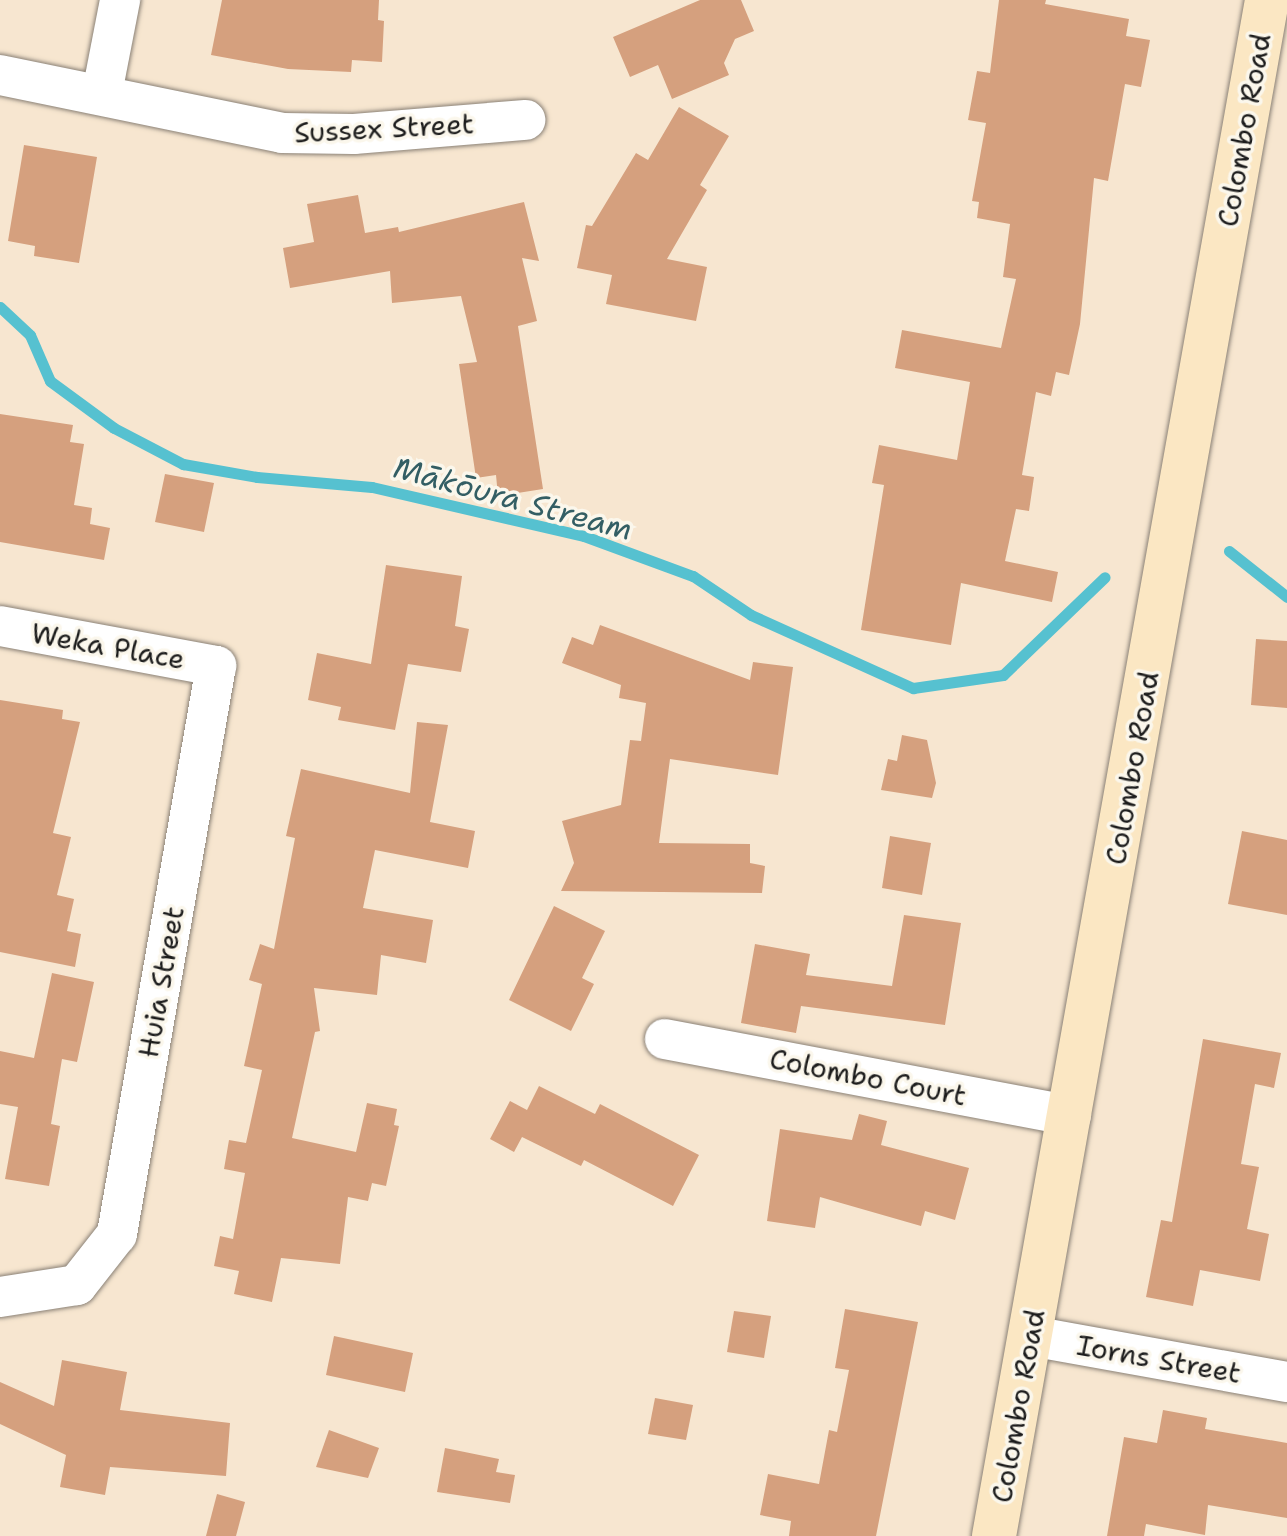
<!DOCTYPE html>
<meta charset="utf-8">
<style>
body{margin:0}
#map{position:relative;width:1287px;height:1536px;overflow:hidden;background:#f7e6d0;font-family:"Shantell Sans",sans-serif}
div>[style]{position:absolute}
.stream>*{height:11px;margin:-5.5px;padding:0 5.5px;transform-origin:5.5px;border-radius:5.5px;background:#56c1d0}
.building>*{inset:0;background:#d5a07e}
.roads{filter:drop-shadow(0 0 2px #8a8176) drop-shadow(0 0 2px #8a8176)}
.street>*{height:40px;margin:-20px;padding:0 20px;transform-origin:20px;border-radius:20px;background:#fff}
.secondary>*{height:44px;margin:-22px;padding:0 22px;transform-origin:22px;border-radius:22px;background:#fbe7c3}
span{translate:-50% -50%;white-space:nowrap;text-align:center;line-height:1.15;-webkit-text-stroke:7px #fbf7ec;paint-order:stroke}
.street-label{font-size:28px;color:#1c1c1c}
.water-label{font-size:30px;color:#335e64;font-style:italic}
</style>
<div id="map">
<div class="stream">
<div style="left:0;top:307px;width:41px;rotate:43deg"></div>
<div style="left:30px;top:335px;width:50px;rotate:66.5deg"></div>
<div style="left:50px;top:381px;width:79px;rotate:36.3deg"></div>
<div style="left:114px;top:428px;width:78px;rotate:27.6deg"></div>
<div style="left:183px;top:464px;width:75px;rotate:10deg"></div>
<div style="left:257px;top:477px;width:115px;rotate:5deg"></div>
<div style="left:372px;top:487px;width:218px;rotate:13deg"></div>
<div style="left:584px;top:536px;width:116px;rotate:20.2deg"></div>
<div style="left:693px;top:576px;width:70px;rotate:33.9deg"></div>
<div style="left:751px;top:615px;width:178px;rotate:24.3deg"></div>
<div style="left:913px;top:688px;width:91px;rotate:-8.2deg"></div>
<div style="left:1003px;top:675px;width:141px;rotate:-43.9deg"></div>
<div style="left:1229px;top:551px;width:74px;rotate:38.4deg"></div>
</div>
<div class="building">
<div style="clip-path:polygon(222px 0,379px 0,378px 20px,384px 21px,382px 62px,352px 60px,351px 72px,288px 69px,211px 55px)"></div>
<div style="clip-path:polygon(700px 0,741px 0,754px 31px,735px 39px,724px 63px,729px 75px,672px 99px,658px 65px,630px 77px,613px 37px)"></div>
<div style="clip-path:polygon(999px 0,1046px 0,1045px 4px,1129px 19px,1126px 36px,1150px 40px,1141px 87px,1125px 84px,1108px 181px,1094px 178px,1080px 324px,1069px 375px,1056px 372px,1051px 396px,1036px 392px,1022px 475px,1034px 477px,1029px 511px,1016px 509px,1005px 561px,1058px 572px,1052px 602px,961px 583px,951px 645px,861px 630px,884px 485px,872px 483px,879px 445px,957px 460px,970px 382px,895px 368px,902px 330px,1001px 348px,1016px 279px,1003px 277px,1010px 224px,977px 218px,979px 202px,972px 201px,986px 123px,968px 120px,977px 71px,990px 73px)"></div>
<div style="clip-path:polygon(679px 107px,729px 136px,700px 185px,707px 190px,667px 259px,707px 267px,696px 321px,606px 304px,612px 275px,577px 268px,586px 225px,592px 226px,636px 153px,648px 160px)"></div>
<div style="clip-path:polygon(24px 145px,97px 157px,79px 263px,34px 256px,35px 246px,8px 241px)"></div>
<div style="clip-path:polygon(358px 195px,365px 233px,398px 227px,399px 232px,524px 202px,539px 261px,522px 258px,537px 321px,518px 326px,543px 489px,498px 496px,496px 475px,476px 478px,459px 364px,477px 362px,461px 296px,392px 303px,390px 271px,290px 288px,283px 248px,314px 242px,307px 204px)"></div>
<div style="clip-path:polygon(0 414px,73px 425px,70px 442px,84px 444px,74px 505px,92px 508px,90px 524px,110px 528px,104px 560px,0 542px)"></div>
<div style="clip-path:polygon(165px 474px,214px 483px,204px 532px,155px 522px)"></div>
<div style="clip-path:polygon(386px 565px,462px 576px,455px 626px,469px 629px,461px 672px,408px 664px,395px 730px,338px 720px,341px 707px,308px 700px,317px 653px,371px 664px)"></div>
<div style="clip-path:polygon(600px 625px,750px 680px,753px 662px,793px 667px,778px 775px,670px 759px,659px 843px,750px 844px,750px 863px,765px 866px,762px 893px,561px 891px,574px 863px,562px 821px,621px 805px,630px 740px,641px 741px,646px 703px,619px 698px,621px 685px,562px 663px,572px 637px,593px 645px)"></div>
<div style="clip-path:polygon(1256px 639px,1287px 641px,1287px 708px,1251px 705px)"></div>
<div style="clip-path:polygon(0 700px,63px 710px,62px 719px,80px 722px,53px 833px,71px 837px,57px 895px,74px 899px,67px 931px,81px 934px,75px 967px,0 952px)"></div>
<div style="clip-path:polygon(417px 722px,448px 725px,430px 822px,475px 831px,468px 868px,375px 850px,363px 908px,433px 920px,426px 963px,381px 955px,377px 995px,314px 988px,320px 1031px,315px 1032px,292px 1138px,356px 1152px,367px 1103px,397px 1109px,394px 1125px,399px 1126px,386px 1186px,372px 1183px,368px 1201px,348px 1197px,340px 1264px,281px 1258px,272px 1302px,234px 1294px,239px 1271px,214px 1266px,220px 1236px,233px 1239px,245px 1173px,224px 1169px,229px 1140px,246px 1143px,262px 1070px,244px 1066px,262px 984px,249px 980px,260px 944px,274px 949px,295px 838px,286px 836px,301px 769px,410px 793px)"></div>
<div style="clip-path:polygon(902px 735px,927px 740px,936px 783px,932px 798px,881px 790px,888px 759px,897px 761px)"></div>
<div style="clip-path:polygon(1242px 831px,1287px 840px,1287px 915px,1228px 904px)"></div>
<div style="clip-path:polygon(890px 836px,931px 843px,922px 895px,882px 888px)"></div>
<div style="clip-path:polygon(554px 906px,605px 931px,582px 978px,594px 984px,571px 1031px,509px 1000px)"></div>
<div style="clip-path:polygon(904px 915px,961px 923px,945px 1025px,801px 1006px,796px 1033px,741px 1023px,755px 944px,810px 954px,806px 975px,892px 986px)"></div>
<div style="clip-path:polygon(52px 973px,94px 982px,77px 1062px,62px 1059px,51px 1124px,60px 1126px,49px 1186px,5px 1179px,18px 1107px,0 1104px,0 1051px,34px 1058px)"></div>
<div style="clip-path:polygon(1203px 1039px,1281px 1053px,1274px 1088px,1255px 1084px,1241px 1164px,1259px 1167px,1247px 1229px,1269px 1234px,1260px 1281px,1200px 1270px,1193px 1306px,1146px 1297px,1161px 1220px,1172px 1222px)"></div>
<div style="clip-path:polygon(539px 1086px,595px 1114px,600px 1104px,699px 1155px,673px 1206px,584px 1160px,581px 1166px,522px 1137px,514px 1152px,490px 1139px,510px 1101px,527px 1110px)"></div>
<div style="clip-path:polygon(859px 1114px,887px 1121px,881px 1145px,969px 1168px,955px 1220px,925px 1211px,921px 1226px,820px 1197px,815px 1228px,767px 1221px,780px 1129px,852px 1140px)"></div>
<div style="clip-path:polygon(845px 1309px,918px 1322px,876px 1536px,789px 1536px,791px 1521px,760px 1515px,768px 1474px,819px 1484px,829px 1430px,837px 1432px,849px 1370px,835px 1368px)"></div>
<div style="clip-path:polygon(734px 1311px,771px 1316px,764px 1358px,727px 1352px)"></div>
<div style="clip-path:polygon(334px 1336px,413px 1353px,405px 1392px,326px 1375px)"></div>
<div style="clip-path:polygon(62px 1360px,127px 1372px,120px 1410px,230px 1423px,226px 1476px,110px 1467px,105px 1495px,60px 1487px,66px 1455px,0 1424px,0 1382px,54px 1406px)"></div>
<div style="clip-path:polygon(655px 1398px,693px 1405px,686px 1440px,648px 1434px)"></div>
<div style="clip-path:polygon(1163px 1410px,1207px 1418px,1205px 1429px,1287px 1443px,1287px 1518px,1208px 1505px,1205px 1535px,1146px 1524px,1144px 1536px,1107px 1536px,1124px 1437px,1157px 1443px)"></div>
<div style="clip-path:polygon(329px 1430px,379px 1448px,368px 1478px,316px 1467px)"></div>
<div style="clip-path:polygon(445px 1448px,499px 1459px,496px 1472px,515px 1475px,510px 1503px,437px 1492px)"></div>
<div style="clip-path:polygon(217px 1494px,245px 1502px,236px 1536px,206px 1536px)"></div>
</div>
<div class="roads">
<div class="street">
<div style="left:0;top:75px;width:288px;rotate:11.6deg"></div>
<div style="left:282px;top:133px;width:72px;rotate:0.8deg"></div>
<div style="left:354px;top:134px;width:172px;rotate:-4.7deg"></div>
<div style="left:102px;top:93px;width:95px;rotate:-79deg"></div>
<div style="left:0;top:626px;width:220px;rotate:10.5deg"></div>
<div style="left:216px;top:666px;width:577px;rotate:99.89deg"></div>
<div style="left:117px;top:1234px;width:65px;rotate:128.1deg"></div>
<div style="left:77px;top:1285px;width:78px;rotate:171.1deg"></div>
<div style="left:665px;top:1039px;width:413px;rotate:10.7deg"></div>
<div style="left:1031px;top:1336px;width:260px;rotate:10.2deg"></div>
</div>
<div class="secondary">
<div style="left:994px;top:1536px;width:1560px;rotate:-79.92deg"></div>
</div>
</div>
<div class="street-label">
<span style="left:384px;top:128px;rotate:-3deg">Sussex Street</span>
<span style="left:1244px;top:130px;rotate:-80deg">Colombo Road</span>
<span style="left:108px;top:646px;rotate:10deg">Weka Place</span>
<span style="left:1132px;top:768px;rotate:-80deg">Colombo Road</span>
<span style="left:161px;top:982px;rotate:-80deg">Huia Street</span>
<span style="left:868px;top:1077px;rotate:11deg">Colombo Court</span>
<span style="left:1159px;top:1359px;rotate:10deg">Iorns Street</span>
<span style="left:1018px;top:1406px;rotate:-80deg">Colombo Road</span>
</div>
<div class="water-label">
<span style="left:513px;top:499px;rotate:15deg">Mākōura Stream</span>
</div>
</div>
